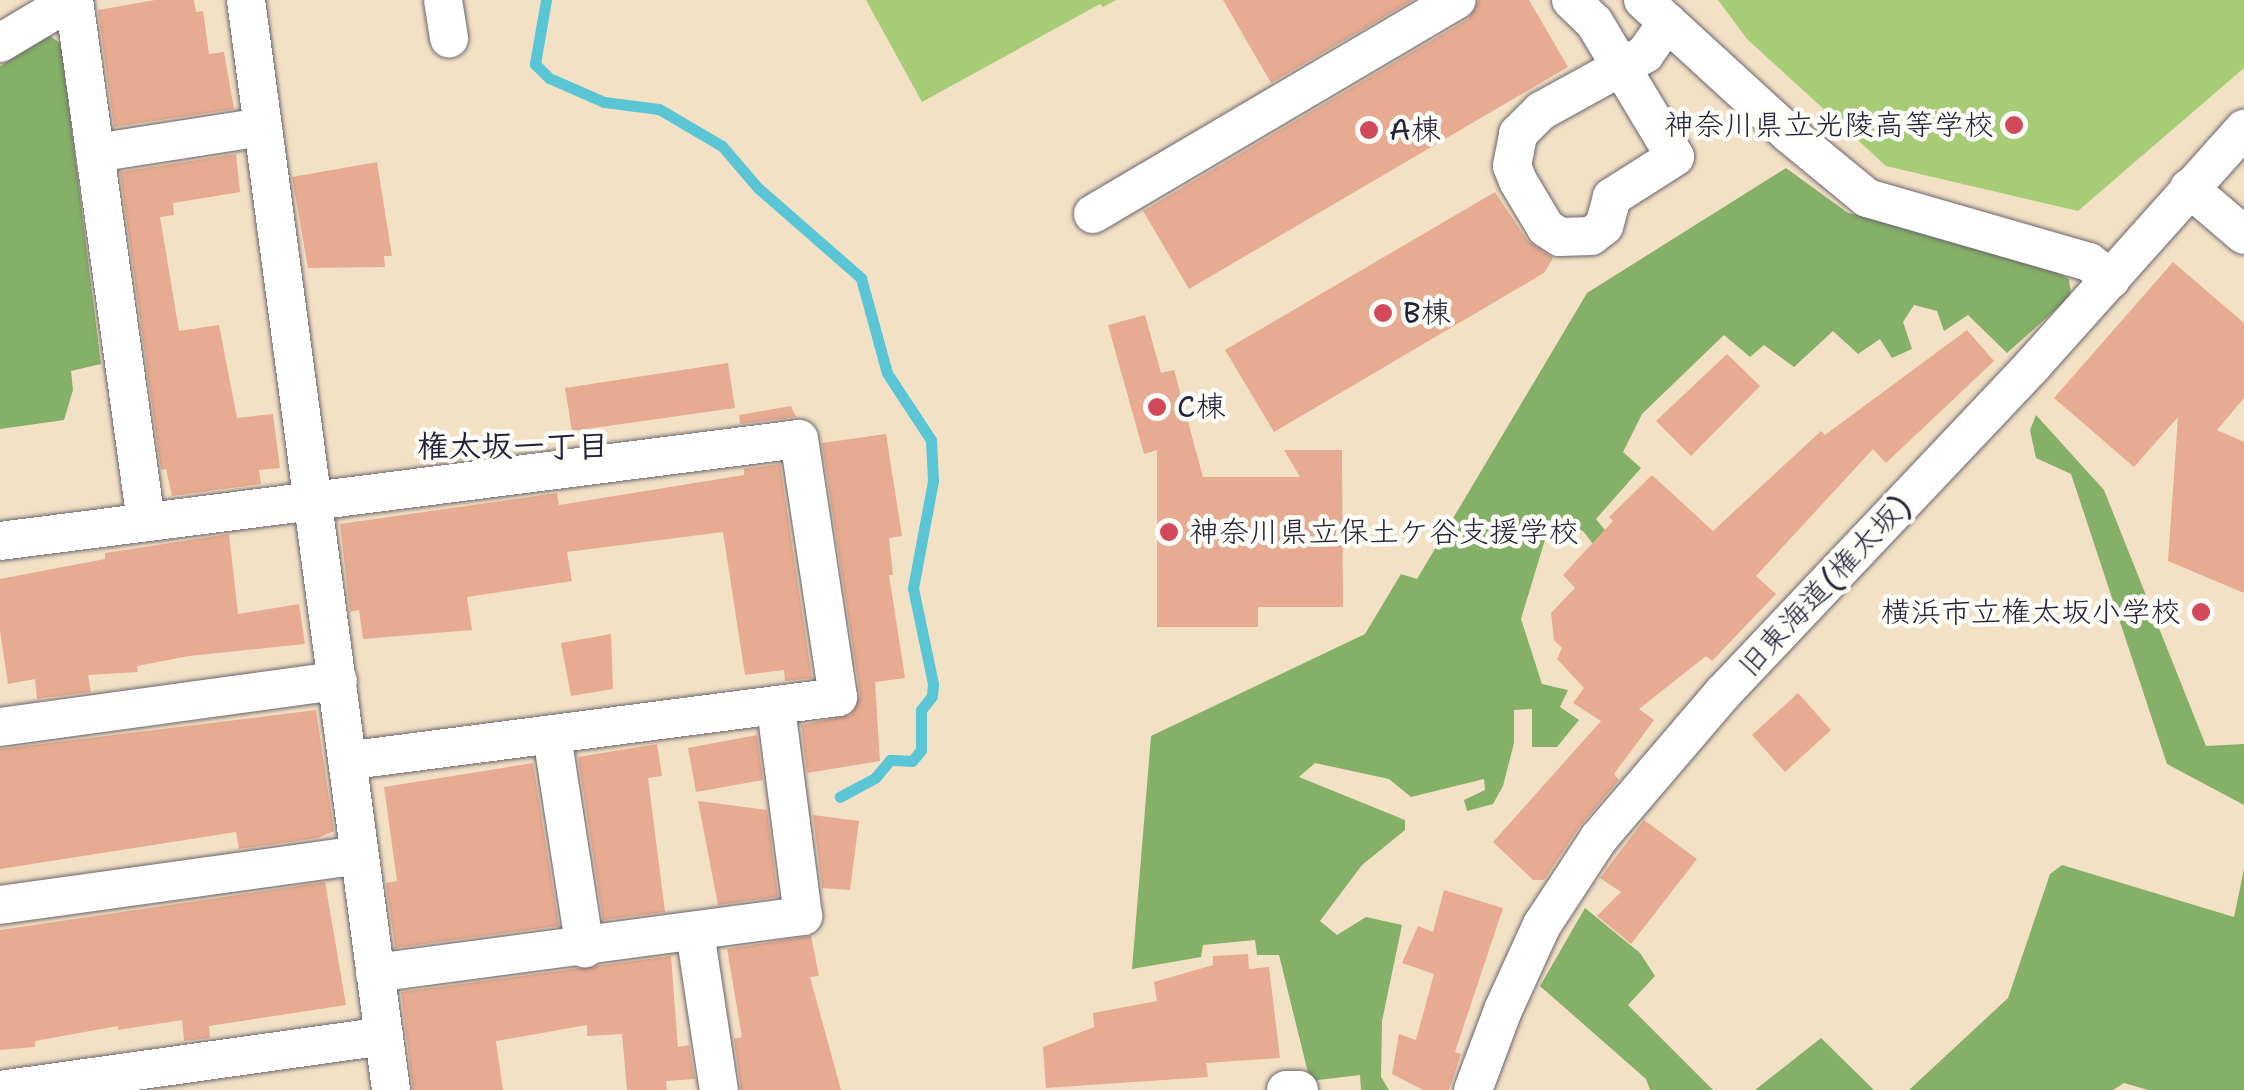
<!DOCTYPE html>
<meta charset="utf-8">
<style>
body{margin:0}
#map{position:relative;width:2244px;height:1090px;overflow:hidden;background:#f3e1c6;font-family:"Shantell Sans","Klee One",sans-serif}
div>[style]{position:absolute}
.green>*{inset:0;background:#a7cc76}
.forest>*{inset:0;background:#85b067}
.stream>*{height:11px;margin:-5.5px;padding:0 5.5px;transform-origin:5.5px;border-radius:5.5px;background:#5ac5d4}
.building>*{inset:0;background:#e7ab91}
.roads{filter:drop-shadow(0 0 2px #6b656c) drop-shadow(0 0 2px #6b656c)}
.minor>*{height:38px;margin:-19px;padding:0 19px;transform-origin:19px;border-radius:19px;background:#fff}
.dots>*{width:28px;height:28px;translate:-50% -50%;box-sizing:border-box;border:5px solid #fdfcf7;border-radius:50%}
span{translate:-50% -50%;white-space:nowrap;text-align:center;line-height:1.15;-webkit-text-stroke:9px #fdfcf7;paint-order:stroke}
.poi-label{font-size:30px;color:#22223b}
.right{translate:-100% -50%;text-align:right}
.left{translate:0 -50%;text-align:left}
.street-label{font-size:30px;color:#22223b}
.neighbourhood-label{font-size:32px;color:#22223b;font-weight:700}
</style>
<div id="map">
<div class="green">
<div style="clip-path:polygon(866px 0,1116px 0,1103px 7px,1100px 4px,922px 102px)"></div>
<div style="clip-path:polygon(1718px 0,2244px 0,2244px 68px,2078px 211px,1886px 166px,1747px 39px)"></div>
</div>
<div class="forest">
<div style="clip-path:polygon(50px 36px,61px 44px,101px 364px,71px 371px,73px 390px,64px 420px,0 429px,0 66px)"></div>
<div style="clip-path:polygon(1786px 168px,1848px 213px,2004px 245px,2069px 279px,2071px 296px,2007px 353px,1968px 315px,1944px 331px,1937px 311px,1914px 305px,1903px 322px,1912px 349px,1892px 358px,1880px 339px,1858px 354px,1833px 331px,1794px 367px,1764px 345px,1750px 357px,1724px 335px,1642px 414px,1623px 452px,1641px 468px,1596px 519px,1629px 560px,1617px 575px,1583px 531px,1551px 520px,1521px 619px,1542px 684px,1568px 690px,1560px 707px,1579px 720px,1557px 747px,1532px 747px,1532px 709px,1514px 710px,1514px 743px,1503px 786px,1493px 804px,1467px 811px,1464px 800px,1485px 790px,1484px 779px,1411px 797px,1389px 779px,1315px 763px,1299px 777px,1405px 820px,1405px 830px,1362px 865px,1320px 921px,1337px 935px,1366px 917px,1402px 925px,1382px 1021px,1381px 1077px,1389px 1090px,1361px 1090px,1360px 1075px,1310px 1081px,1279px 955px,1257px 955px,1255px 940px,1203px 945px,1201px 957px,1132px 969px,1151px 736px,1365px 634px,1401px 574px,1417px 579px,1587px 293px)"></div>
<div style="clip-path:polygon(2036px 415px,2104px 490px,2206px 746px,2244px 744px,2244px 805px,2167px 764px,2071px 474px,2036px 458px,2030px 430px)"></div>
<div style="clip-path:polygon(2062px 865px,2234px 917px,2244px 869px,2244px 1090px,2148px 1090px,2124px 1083px,2113px 1090px,1909px 1090px,2008px 998px,2050px 874px)"></div>
<div style="clip-path:polygon(1585px 908px,1640px 953px,1655px 976px,1628px 1005px,1713px 1090px,1650px 1090px,1646px 1079px,1540px 986px)"></div>
<div style="clip-path:polygon(1821px 1038px,1874px 1090px,1755px 1090px)"></div>
</div>
<div class="stream">
<div style="left:546px;top:0;width:65px;rotate:99.8deg"></div>
<div style="left:535px;top:64px;width:20px;rotate:45deg"></div>
<div style="left:549px;top:78px;width:60px;rotate:23.6deg"></div>
<div style="left:604px;top:102px;width:55px;rotate:7.3deg"></div>
<div style="left:659px;top:109px;width:73px;rotate:30.4deg"></div>
<div style="left:722px;top:146px;width:55px;rotate:49.4deg"></div>
<div style="left:758px;top:188px;width:137px;rotate:41.1deg"></div>
<div style="left:861px;top:278px;width:98px;rotate:74.7deg"></div>
<div style="left:887px;top:373px;width:80px;rotate:56.7deg"></div>
<div style="left:931px;top:440px;width:41px;rotate:87.2deg"></div>
<div style="left:933px;top:481px;width:109px;rotate:100.6deg"></div>
<div style="left:913px;top:588px;width:98px;rotate:78.2deg"></div>
<div style="left:933px;top:684px;width:12px;rotate:95deg"></div>
<div style="left:932px;top:696px;width:18px;rotate:128deg"></div>
<div style="left:921px;top:710px;width:40px;rotate:90deg"></div>
<div style="left:921px;top:750px;width:14px;rotate:129deg"></div>
<div style="left:912px;top:761px;width:22px;rotate:-177deg"></div>
<div style="left:890px;top:760px;width:23px;rotate:130deg"></div>
<div style="left:875px;top:778px;width:40px;rotate:152deg"></div>
</div>
<div class="building">
<div style="clip-path:polygon(155px 0,194px 0,196px 12px,203px 11px,209px 54px,224px 52px,234px 109px,114px 127px,98px 10px)"></div>
<div style="clip-path:polygon(1223px 0,1413px 0,1271px 83px)"></div>
<div style="clip-path:polygon(1479px 0,1529px 0,1568px 67px,1189px 289px,1143px 211px,1468px 19px)"></div>
<div style="clip-path:polygon(236px 154px,240px 192px,173px 203px,174px 215px,160px 217px,179px 331px,219px 325px,237px 418px,273px 414px,280px 468px,259px 470px,261px 484px,172px 496px,166px 469px,161px 470px,120px 172px)"></div>
<div style="clip-path:polygon(377px 162px,392px 256px,384px 256px,385px 267px,308px 268px,292px 177px)"></div>
<div style="clip-path:polygon(1495px 192px,1527px 240px,1553px 258px,1544px 273px,1274px 432px,1225px 350px)"></div>
<div style="clip-path:polygon(2173px 262px,2244px 323px,2244px 398px,2217px 430px,2244px 442px,2244px 593px,2168px 561px,2178px 417px,2134px 467px,2054px 398px)"></div>
<div style="clip-path:polygon(1145px 315px,1161px 373px,1174px 370px,1203px 477px,1300px 477px,1284px 450px,1342px 450px,1343px 607px,1258px 607px,1258px 627px,1157px 627px,1157px 450px,1144px 454px,1108px 325px)"></div>
<div style="clip-path:polygon(1967px 330px,1994px 361px,1886px 463px,1873px 449px,1756px 576px,1776px 594px,1712px 661px,1706px 656px,1639px 709px,1654px 720px,1614px 774px,1619px 780px,1580px 826px,1544px 880px,1533px 880px,1493px 842px,1601px 721px,1573px 703px,1584px 688px,1557px 659px,1562px 648px,1554px 640px,1551px 613px,1575px 588px,1563px 575px,1613px 521px,1609px 517px,1652px 475px,1713px 531px,1821px 431px,1825px 435px)"></div>
<div style="clip-path:polygon(1727px 354px,1760px 386px,1691px 456px,1656px 421px)"></div>
<div style="clip-path:polygon(728px 363px,735px 408px,572px 431px,565px 388px)"></div>
<div style="clip-path:polygon(791px 406px,796px 417px,740px 424px,739px 415px)"></div>
<div style="clip-path:polygon(886px 434px,902px 536px,889px 538px,893px 575px,889px 575px,905px 678px,875px 682px,880px 761px,807px 773px,801px 725px,851px 715px,860px 695px,822px 443px)"></div>
<div style="clip-path:polygon(496px 446px,497px 455px,433px 463px,432px 457px)"></div>
<div style="clip-path:polygon(780px 464px,812px 678px,785px 681px,784px 670px,745px 675px,723px 532px,567px 552px,572px 581px,467px 597px,472px 630px,363px 639px,359px 610px,350px 612px,340px 524px,557px 493px,559px 505px,744px 475px,744px 469px)"></div>
<div style="clip-path:polygon(229px 534px,238px 614px,299px 604px,305px 644px,189px 656px,137px 666px,138px 672px,88px 675px,91px 692px,37px 699px,35px 679px,8px 684px,0 631px,0 579px,105px 559px,105px 553px)"></div>
<div style="clip-path:polygon(611px 634px,613px 689px,571px 696px,561px 643px)"></div>
<div style="clip-path:polygon(1798px 693px,1831px 730px,1785px 772px,1752px 735px)"></div>
<div style="clip-path:polygon(316px 710px,334px 831px,318px 838px,239px 849px,236px 832px,0 869px,0 749px)"></div>
<div style="clip-path:polygon(757px 735px,763px 780px,696px 792px,688px 748px)"></div>
<div style="clip-path:polygon(657px 744px,662px 776px,648px 778px,665px 912px,603px 920px,578px 757px)"></div>
<div style="clip-path:polygon(533px 763px,559px 926px,395px 948px,386px 883px,397px 881px,384px 787px)"></div>
<div style="clip-path:polygon(698px 801px,767px 810px,778px 897px,718px 905px)"></div>
<div style="clip-path:polygon(813px 815px,859px 821px,850px 890px,822px 888px)"></div>
<div style="clip-path:polygon(1644px 820px,1697px 859px,1631px 944px,1597px 916px,1621px 892px,1600px 878px)"></div>
<div style="clip-path:polygon(325px 882px,346px 1005px,209px 1026px,210px 1038px,184px 1041px,182px 1020px,118px 1030px,118px 1026px,35px 1041px,35px 1047px,0 1050px,0 930px)"></div>
<div style="clip-path:polygon(1444px 890px,1503px 908px,1455px 1052px,1461px 1054px,1449px 1090px,1423px 1090px,1392px 1074px,1399px 1034px,1416px 1040px,1434px 974px,1402px 963px,1418px 926px,1433px 932px)"></div>
<div style="clip-path:polygon(811px 936px,819px 976px,810px 977px,841px 1090px,741px 1090px,734px 1039px,742px 1037px,727px 949px)"></div>
<div style="clip-path:polygon(1248px 954px,1249px 969px,1269px 967px,1280px 1058px,1206px 1063px,1208px 1077px,1046px 1088px,1043px 1047px,1094px 1027px,1093px 1013px,1157px 1001px,1154px 982px,1213px 965px,1213px 956px)"></div>
<div style="clip-path:polygon(671px 956px,678px 1047px,689px 1045px,695px 1079px,666px 1081px,667px 1090px,627px 1090px,622px 1034px,587px 1036px,587px 1025px,496px 1041px,503px 1090px,413px 1090px,401px 992px)"></div>
</div>
<div class="roads">
<div class="minor">
<div style="left:74px;top:0;width:527px;rotate:82.15deg"></div>
<div style="left:246px;top:0;width:1100px;rotate:82.42deg"></div>
<div style="left:443px;top:0;width:39px;rotate:81deg"></div>
<div style="left:1571px;top:0;width:32px;rotate:44deg"></div>
<div style="left:1594px;top:22px;width:157px;rotate:59deg"></div>
<div style="left:1675px;top:157px;width:75px;rotate:147.6deg"></div>
<div style="left:1612px;top:197px;width:30px;rotate:105deg"></div>
<div style="left:1604px;top:226px;width:16px;rotate:142deg"></div>
<div style="left:1591px;top:236px;width:31px;rotate:178deg"></div>
<div style="left:1560px;top:237px;width:17px;rotate:-147deg"></div>
<div style="left:1546px;top:228px;width:55px;rotate:-120.8deg"></div>
<div style="left:1518px;top:181px;width:16px;rotate:-112deg"></div>
<div style="left:1512px;top:166px;width:33px;rotate:-79deg"></div>
<div style="left:1518px;top:134px;width:33px;rotate:-45deg"></div>
<div style="left:1541px;top:111px;width:91px;rotate:-28.8deg"></div>
<div style="left:1621px;top:67px;width:27px;rotate:-28deg"></div>
<div style="left:1645px;top:54px;width:39px;rotate:-55deg"></div>
<div style="left:1643px;top:0;width:197px;rotate:42.5deg"></div>
<div style="left:1788px;top:133px;width:102px;rotate:39.4deg"></div>
<div style="left:1867px;top:198px;width:231px;rotate:16.1deg"></div>
<div style="left:2089px;top:262px;width:28px;rotate:38deg"></div>
<div style="left:0;top:43px;width:84px;rotate:-30.8deg"></div>
<div style="left:95px;top:153px;width:170px;rotate:-8.8deg"></div>
<div style="left:2189px;top:188px;width:72px;rotate:40.5deg"></div>
<div style="left:1093px;top:214px;width:422px;rotate:-30.5deg"></div>
<div style="left:0;top:541px;width:805px;rotate:-7.28deg"></div>
<div style="left:799px;top:439px;width:261px;rotate:81.4deg"></div>
<div style="left:838px;top:697px;width:495px;rotate:172.6deg"></div>
<div style="left:0;top:727px;width:341px;rotate:-7.8deg"></div>
<div style="left:552px;top:736px;width:215px;rotate:81.2deg"></div>
<div style="left:0;top:905px;width:362px;rotate:-7.9deg"></div>
<div style="left:695px;top:932px;width:160px;rotate:81.4deg"></div>
<div style="left:375px;top:973px;width:432px;rotate:-7.6deg"></div>
<div style="left:803px;top:916px;width:211px;rotate:-97.4deg"></div>
<div style="left:0;top:1090px;width:388px;rotate:-8deg"></div>
<div style="left:1286px;top:1090px;width:13px"></div>
<div style="left:1473px;top:1090px;width:85px;rotate:-69.4deg"></div>
<div style="left:1503px;top:1010px;width:94px;rotate:-65.4deg"></div>
<div style="left:1542px;top:925px;width:104px;rotate:-56.8deg"></div>
<div style="left:1599px;top:838px;width:191px;rotate:-49.5deg"></div>
<div style="left:1723px;top:693px;width:451px;rotate:-46.6deg"></div>
<div style="left:2033px;top:365px;width:317px;rotate:-48.2deg"></div>
</div>
</div>
<div class="dots">
<div style="left:2014px;top:125px;background:#d1495b"></div>
<div style="left:1369px;top:130px;background:#d1495b"></div>
<div style="left:1383px;top:313px;background:#d1495b"></div>
<div style="left:1157px;top:407px;background:#d1495b"></div>
<div style="left:1169px;top:532px;background:#d1495b"></div>
<div style="left:2201px;top:612px;background:#d1495b"></div>
</div>
<div class="poi-label">
<span class="right" style="left:1994px;top:125px">神奈川県立光陵高等学校</span>
<span class="left" style="left:1389px;top:130px">A棟</span>
<span class="left" style="left:1403px;top:313px">B棟</span>
<span class="left" style="left:1177px;top:407px">C棟</span>
<span class="left" style="left:1189px;top:532px">神奈川県立保土ケ谷支援学校</span>
<span class="right" style="left:2181px;top:612px">横浜市立権太坂小学校</span>
</div>
<div class="street-label">
<span style="left:1824px;top:586px;rotate:-47deg">旧東海道(権太坂)</span>
</div>
<div class="neighbourhood-label">
<span style="left:513px;top:446px">権太坂一丁目</span>
</div>
</div>
